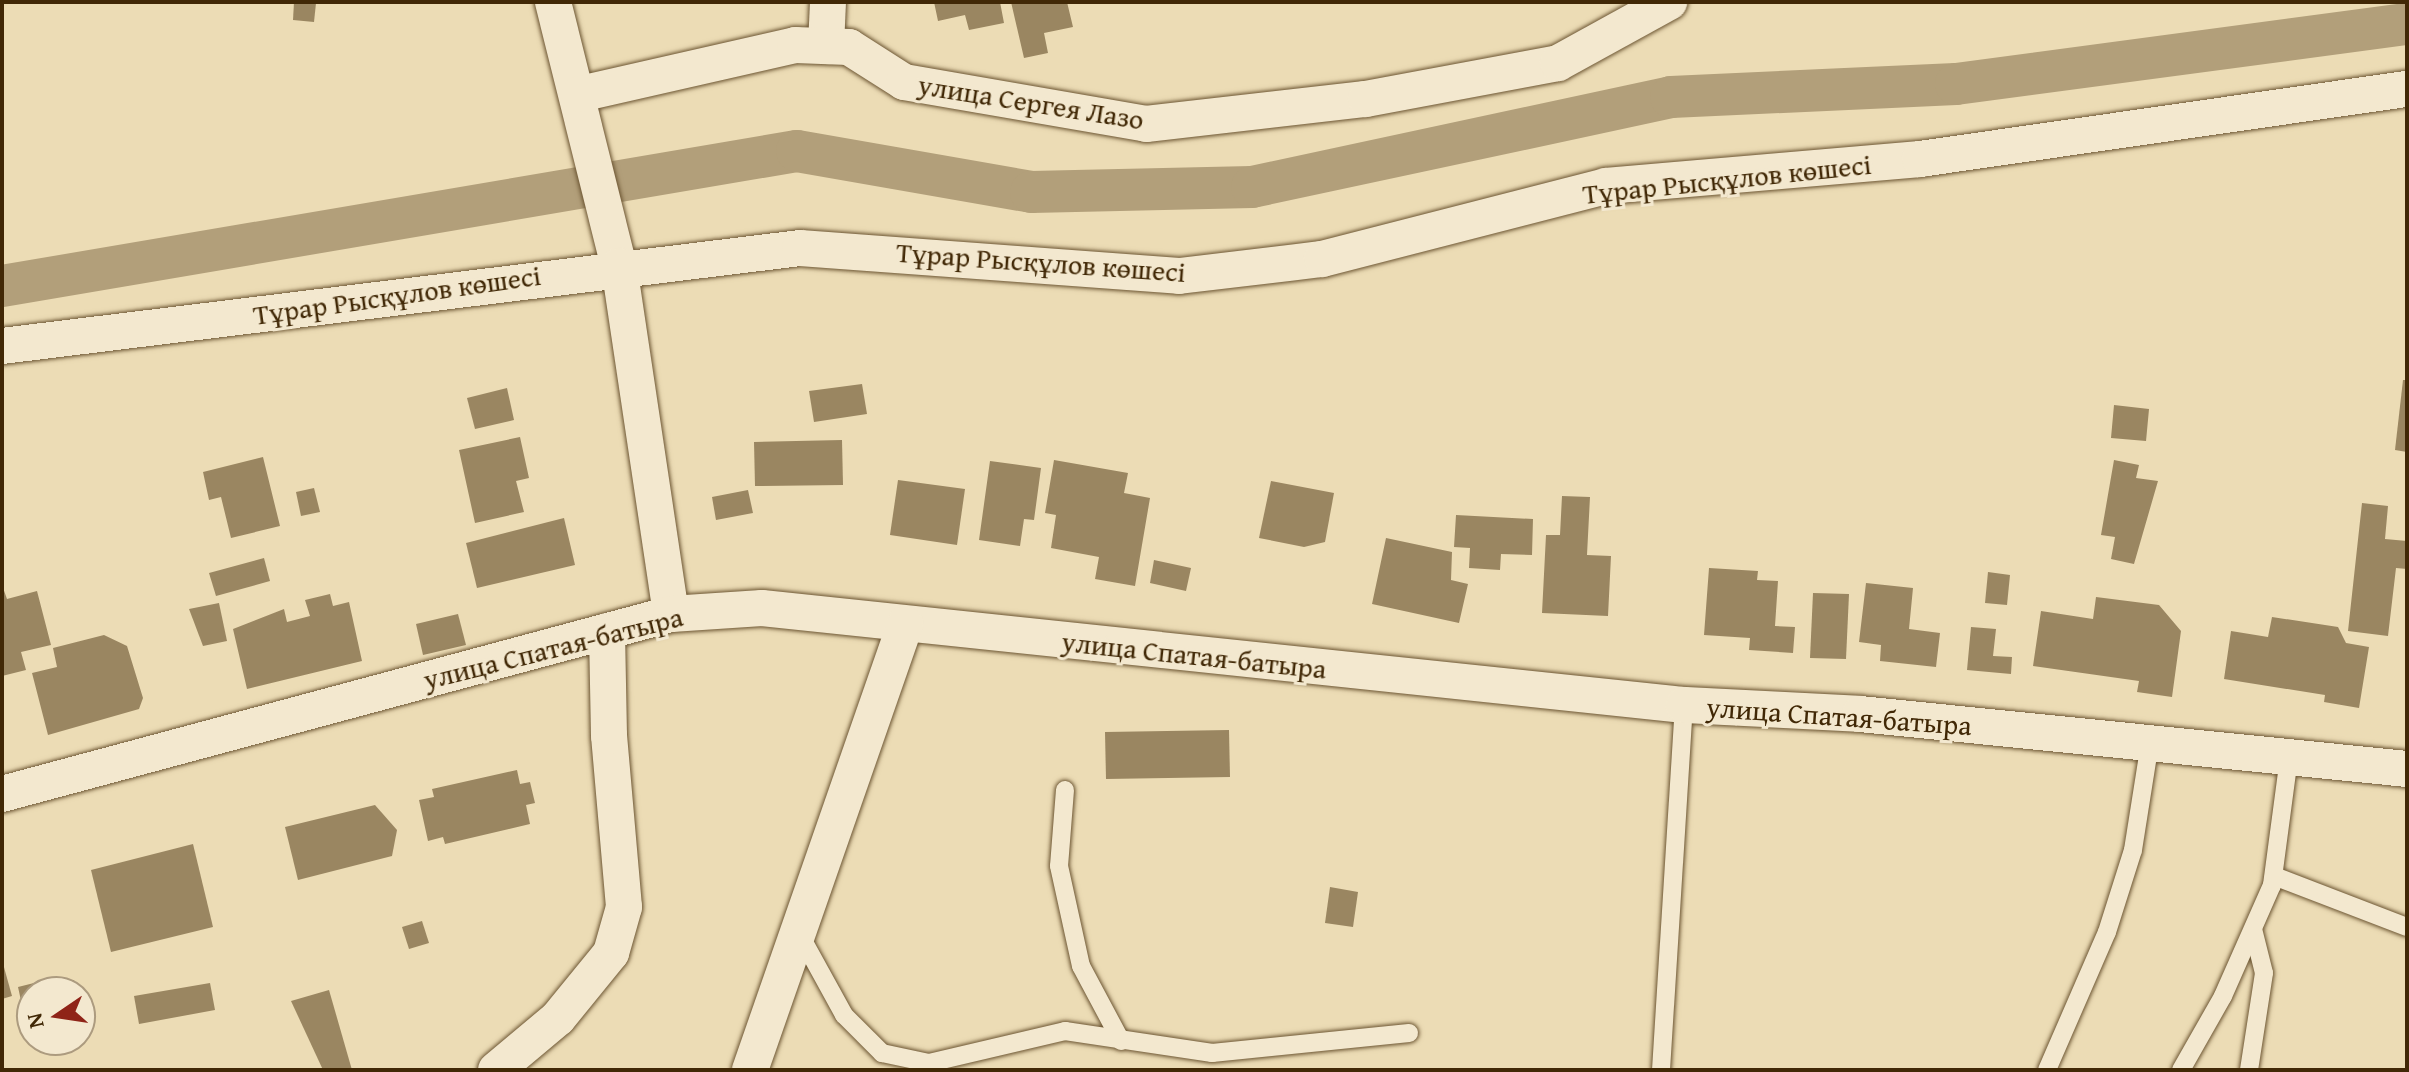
<!DOCTYPE html>
<meta charset="utf-8">
<style>
body{margin:0}
#map{position:relative;width:2409px;height:1072px;overflow:hidden;background:#ecdcb5;font-family:"Gentium Book Plus",serif}
div>[style]{position:absolute}
.canal>*{height:42px;margin:-21px;padding:0 21px;transform-origin:21px;border-radius:21px;background:#b29f7a}
.building>*{inset:0;background:#9a8661}
.roads{filter:drop-shadow(0 0 2px #6c5532) drop-shadow(0 0 2px #6c5532)}
.service>*{height:18px;margin:-9px;padding:0 9px;transform-origin:9px;border-radius:9px;background:#f3e8cf}
.minor>*{height:36px;margin:-18px;padding:0 18px;transform-origin:18px;border-radius:18px;background:#f3e8cf}
span{translate:-50% -50%;white-space:nowrap;text-align:center;line-height:1.15;-webkit-text-stroke:6px #f3e8cf;paint-order:stroke}
.street-label{font-size:28px;color:#412806}
.frame{position:absolute;inset:0;border:4px solid #412806;pointer-events:none}
.north{position:absolute;left:16px;top:976px;width:80px;height:80px;box-sizing:border-box;background:#f3e8cf;border:2px solid #ac9b7f;border-radius:50%;rotate:257deg;font-size:22px;font-weight:700;line-height:32px;text-align:center;color:#412806}
.north::after{content:'';display:block;margin:auto;width:28px;height:36px;background:#8f2418;clip-path:polygon(50% 0,100% 100%,50% 72%,0 100%)}
</style>
<div id="map">
<div class="canal">
<div style="left:2px;top:286px;width:806px;rotate:-9.64deg"></div>
<div style="left:797px;top:151px;width:238px;rotate:9.9deg"></div>
<div style="left:1031px;top:192px;width:221px;rotate:-1.3deg"></div>
<div style="left:1252px;top:187px;width:429px;rotate:-12.1deg"></div>
<div style="left:1671px;top:97px;width:285px;rotate:-2.6deg"></div>
<div style="left:1956px;top:84px;width:455px;rotate:-7.6deg"></div>
</div>
<div class="building">
<div style="clip-path:polygon(294px 2px,316px 3px,314px 22px,293px 20px)"></div>
<div style="clip-path:polygon(934px 2px,1000px 2px,1004px 23px,969px 30px,965px 15px,938px 21px)"></div>
<div style="clip-path:polygon(1011px 2px,1067px 2px,1073px 27px,1044px 33px,1048px 53px,1024px 58px)"></div>
<div style="clip-path:polygon(2403px 380px,2407px 380px,2407px 452px,2395px 450px)"></div>
<div style="clip-path:polygon(862px 384px,867px 414px,814px 422px,809px 391px)"></div>
<div style="clip-path:polygon(507px 388px,514px 420px,475px 429px,467px 398px)"></div>
<div style="clip-path:polygon(2114px 405px,2149px 409px,2146px 441px,2111px 438px)"></div>
<div style="clip-path:polygon(520px 437px,529px 478px,516px 481px,524px 512px,475px 523px,459px 450px)"></div>
<div style="clip-path:polygon(842px 440px,843px 485px,755px 486px,754px 442px)"></div>
<div style="clip-path:polygon(263px 457px,280px 526px,231px 538px,221px 497px,209px 500px,203px 472px)"></div>
<div style="clip-path:polygon(1054px 460px,1128px 473px,1124px 493px,1150px 498px,1135px 586px,1095px 579px,1099px 557px,1051px 548px,1056px 515px,1045px 513px)"></div>
<div style="clip-path:polygon(2114px 460px,2139px 465px,2136px 478px,2158px 481px,2134px 564px,2111px 559px,2115px 537px,2101px 535px)"></div>
<div style="clip-path:polygon(990px 461px,1041px 468px,1034px 520px,1024px 519px,1020px 546px,979px 540px)"></div>
<div style="clip-path:polygon(898px 480px,965px 489px,957px 545px,890px 535px)"></div>
<div style="clip-path:polygon(1271px 481px,1334px 493px,1325px 542px,1304px 547px,1259px 538px)"></div>
<div style="clip-path:polygon(314px 488px,320px 512px,301px 516px,296px 492px)"></div>
<div style="clip-path:polygon(748px 490px,753px 513px,716px 520px,712px 497px)"></div>
<div style="clip-path:polygon(1562px 496px,1590px 497px,1587px 555px,1611px 556px,1608px 616px,1542px 613px,1546px 535px,1560px 535px)"></div>
<div style="clip-path:polygon(2362px 503px,2388px 506px,2385px 539px,2407px 541px,2407px 569px,2396px 568px,2388px 636px,2348px 631px)"></div>
<div style="clip-path:polygon(1456px 515px,1533px 519px,1532px 555px,1501px 554px,1500px 570px,1469px 568px,1470px 548px,1454px 547px)"></div>
<div style="clip-path:polygon(564px 518px,575px 565px,477px 588px,466px 543px)"></div>
<div style="clip-path:polygon(1386px 538px,1452px 552px,1451px 580px,1468px 584px,1459px 623px,1372px 604px)"></div>
<div style="clip-path:polygon(264px 558px,270px 581px,216px 596px,209px 573px)"></div>
<div style="clip-path:polygon(1154px 560px,1191px 568px,1186px 591px,1150px 583px)"></div>
<div style="clip-path:polygon(1709px 568px,1758px 571px,1757px 580px,1778px 581px,1775px 626px,1795px 627px,1793px 653px,1749px 650px,1750px 638px,1704px 635px)"></div>
<div style="clip-path:polygon(1988px 572px,2010px 575px,2007px 605px,1985px 603px)"></div>
<div style="clip-path:polygon(1866px 583px,1913px 588px,1909px 629px,1940px 633px,1936px 667px,1880px 661px,1881px 645px,1859px 642px)"></div>
<div style="clip-path:polygon(2px 585px,7px 599px,37px 591px,51px 645px,21px 652px,26px 670px,2px 676px)"></div>
<div style="clip-path:polygon(1813px 593px,1849px 594px,1846px 659px,1810px 658px)"></div>
<div style="clip-path:polygon(330px 594px,333px 606px,349px 602px,362px 661px,247px 689px,233px 629px,284px 609px,287px 622px,310px 616px,305px 600px)"></div>
<div style="clip-path:polygon(2096px 597px,2159px 605px,2181px 631px,2172px 697px,2137px 692px,2139px 681px,2033px 666px,2041px 611px,2093px 619px)"></div>
<div style="clip-path:polygon(219px 603px,227px 641px,203px 646px,189px 609px)"></div>
<div style="clip-path:polygon(458px 614px,466px 645px,423px 655px,416px 624px)"></div>
<div style="clip-path:polygon(2272px 617px,2338px 627px,2346px 643px,2369px 647px,2359px 708px,2324px 702px,2325px 695px,2224px 679px,2231px 631px,2268px 637px)"></div>
<div style="clip-path:polygon(1971px 627px,1996px 629px,1993px 656px,2012px 657px,2011px 674px,1967px 670px)"></div>
<div style="clip-path:polygon(104px 635px,127px 646px,143px 698px,139px 709px,48px 735px,32px 673px,57px 667px,53px 648px)"></div>
<div style="clip-path:polygon(1229px 730px,1230px 777px,1106px 779px,1105px 732px)"></div>
<div style="clip-path:polygon(517px 770px,520px 784px,530px 782px,535px 803px,526px 805px,530px 824px,445px 844px,443px 837px,428px 841px,419px 800px,434px 797px,432px 789px)"></div>
<div style="clip-path:polygon(375px 805px,397px 830px,392px 856px,298px 880px,285px 827px)"></div>
<div style="clip-path:polygon(193px 844px,213px 927px,111px 952px,91px 870px)"></div>
<div style="clip-path:polygon(1330px 887px,1358px 892px,1353px 927px,1325px 923px)"></div>
<div style="clip-path:polygon(422px 921px,429px 943px,409px 949px,402px 927px)"></div>
<div style="clip-path:polygon(2px 960px,12px 996px,2px 999px)"></div>
<div style="clip-path:polygon(74px 980px,77px 992px,47px 992px,46px 986px)"></div>
<div style="clip-path:polygon(42px 981px,45px 992px,32px 992px,27px 1028px,18px 987px)"></div>
<div style="clip-path:polygon(210px 983px,215px 1010px,139px 1024px,134px 996px)"></div>
<div style="clip-path:polygon(329px 990px,352px 1070px,323px 1070px,291px 1001px)"></div>
</div>
<div class="roads">
<div class="service">
<div style="left:1065px;top:790px;width:76px;rotate:94.5deg"></div>
<div style="left:1059px;top:866px;width:102px;rotate:77.6deg"></div>
<div style="left:1081px;top:966px;width:85px;rotate:61.9deg"></div>
<div style="left:2274px;top:876px;width:142px;rotate:21deg"></div>
<div style="left:799px;top:933px;width:94px;rotate:61.2deg"></div>
<div style="left:844px;top:1015px;width:54px;rotate:45deg"></div>
<div style="left:882px;top:1053px;width:48px;rotate:12deg"></div>
<div style="left:929px;top:1063px;width:140px;rotate:-13.2deg"></div>
<div style="left:1065px;top:1031px;width:149px;rotate:8.5deg"></div>
<div style="left:1212px;top:1053px;width:198px;rotate:-5.8deg"></div>
<div style="left:1661px;top:1070px;width:366px;rotate:-86.4deg"></div>
<div style="left:2047px;top:1070px;width:150px;rotate:-66.5deg"></div>
<div style="left:2107px;top:932px;width:86px;rotate:-72.4deg"></div>
<div style="left:2133px;top:850px;width:108px;rotate:-81deg"></div>
<div style="left:2181px;top:1070px;width:85px;rotate:-60.4deg"></div>
<div style="left:2223px;top:996px;width:121px;rotate:-66.2deg"></div>
<div style="left:2272px;top:885px;width:129px;rotate:-82.4deg"></div>
<div style="left:2249px;top:1070px;width:98px;rotate:-81.2deg"></div>
<div style="left:2264px;top:973px;width:45px;rotate:-104deg"></div>
</div>
<div class="minor">
<div style="left:553px;top:2px;width:272px;rotate:76deg"></div>
<div style="left:619px;top:266px;width:352px;rotate:81.5deg"></div>
<div style="left:826px;top:46px;width:44px;rotate:-87.4deg"></div>
<div style="left:580px;top:94px;width:221px;rotate:-12.8deg"></div>
<div style="left:795px;top:45px;width:54px;rotate:2.1deg"></div>
<div style="left:849px;top:47px;width:65px;rotate:32.5deg"></div>
<div style="left:904px;top:82px;width:246px;rotate:9.8deg"></div>
<div style="left:1146px;top:124px;width:221px;rotate:-6.5deg"></div>
<div style="left:1366px;top:99px;width:195px;rotate:-10.6deg"></div>
<div style="left:1558px;top:63px;width:127px;rotate:-28.8deg"></div>
<div style="left:2px;top:346px;width:804px;rotate:-7deg"></div>
<div style="left:800px;top:248px;width:380px;rotate:4.2deg"></div>
<div style="left:1179px;top:276px;width:144px;rotate:-6.8deg"></div>
<div style="left:1322px;top:259px;width:293px;rotate:-14.4deg"></div>
<div style="left:1606px;top:186px;width:315px;rotate:-4.9deg"></div>
<div style="left:1920px;top:159px;width:492px;rotate:-8.2deg"></div>
<div style="left:2px;top:794px;width:693px;rotate:-15.06deg"></div>
<div style="left:671px;top:614px;width:91px;rotate:-3.8deg"></div>
<div style="left:762px;top:608px;width:927px;rotate:6.01deg"></div>
<div style="left:1684px;top:705px;width:176px;rotate:2.9deg"></div>
<div style="left:1860px;top:714px;width:550px;rotate:5.74deg"></div>
<div style="left:496px;top:1070px;width:81px;rotate:-40deg"></div>
<div style="left:558px;top:1018px;width:84px;rotate:-50.8deg"></div>
<div style="left:611px;top:953px;width:48px;rotate:-74.2deg"></div>
<div style="left:624px;top:907px;width:172px;rotate:-95deg"></div>
<div style="left:609px;top:736px;width:105px;rotate:-91.1deg"></div>
<div style="left:750px;top:1070px;width:472px;rotate:-70.8deg"></div>
</div>
</div>
<div class="street-label">
<span style="left:1031px;top:102px;rotate:9deg">улица Сергея Лазо</span>
<span style="left:1727px;top:179px;rotate:-6deg">Тұрар Рысқұлов көшесі</span>
<span style="left:1041px;top:262px;rotate:4deg">Тұрар Рысқұлов көшесі</span>
<span style="left:397px;top:295px;rotate:-8deg">Тұрар Рысқұлов көшесі</span>
<span style="left:553px;top:648px;rotate:-14deg">улица Спатая-батыра</span>
<span style="left:1194px;top:655px;rotate:6deg">улица Спатая-батыра</span>
<span style="left:1839px;top:716px;rotate:4deg">улица Спатая-батыра</span>
</div>
<div class="frame"></div>
<div class="north">N</div>
</div>
